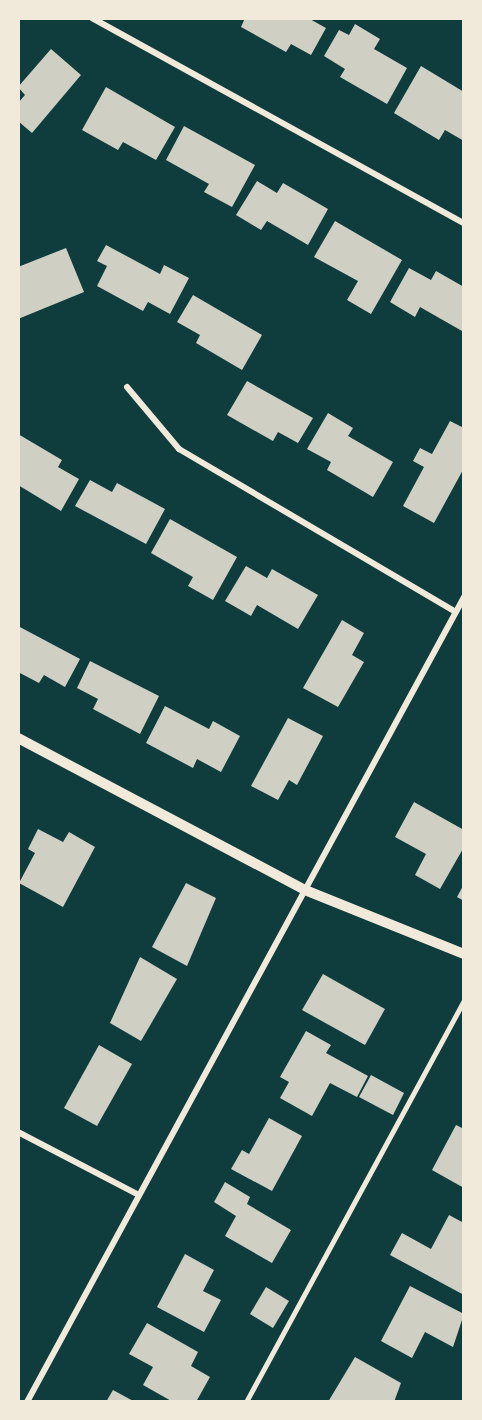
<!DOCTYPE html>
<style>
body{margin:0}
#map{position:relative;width:482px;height:1420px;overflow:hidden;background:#0f3d3e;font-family:"Work Sans",sans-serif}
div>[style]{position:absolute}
.building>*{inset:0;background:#cfcfc3}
.service>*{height:4.5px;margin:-2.25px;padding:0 2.25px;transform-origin:2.25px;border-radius:2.25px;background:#f1e9da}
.minor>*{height:6px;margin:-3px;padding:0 3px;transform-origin:3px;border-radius:3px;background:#f1e9da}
.tertiary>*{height:10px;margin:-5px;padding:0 5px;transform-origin:5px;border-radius:5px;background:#f1e9da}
span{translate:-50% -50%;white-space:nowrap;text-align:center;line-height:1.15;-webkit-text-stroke:4.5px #f1e9da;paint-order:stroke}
.frame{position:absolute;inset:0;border:20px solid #f1e9da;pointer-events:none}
</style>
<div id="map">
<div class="building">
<div style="clip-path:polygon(245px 18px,308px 18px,326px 28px,311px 55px,291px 44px,286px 52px,241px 27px)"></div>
<div style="clip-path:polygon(355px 24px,380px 39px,374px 49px,407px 68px,387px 104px,340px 77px,345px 69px,324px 56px,339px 30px,349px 35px)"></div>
<div style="clip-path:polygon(51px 49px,81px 75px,32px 133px,18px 121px,18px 103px,25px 95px,18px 87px)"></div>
<div style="clip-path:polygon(421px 66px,464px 92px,464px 141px,445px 130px,439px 140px,394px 113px)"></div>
<div style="clip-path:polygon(106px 87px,175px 127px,156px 160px,123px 142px,118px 150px,82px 130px)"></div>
<div style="clip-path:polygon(184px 126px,255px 165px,232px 207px,204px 192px,209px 184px,166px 160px)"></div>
<div style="clip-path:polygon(257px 181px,277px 193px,283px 183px,328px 209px,308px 245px,267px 221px,261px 230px,236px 215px)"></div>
<div style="clip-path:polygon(335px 221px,402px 260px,371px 314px,347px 300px,358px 281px,314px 257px)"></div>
<div style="clip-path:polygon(106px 245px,160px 274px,164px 265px,189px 278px,170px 314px,148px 302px,143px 311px,97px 286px,107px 266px,97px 261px)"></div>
<div style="clip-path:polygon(66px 248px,84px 292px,18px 319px,18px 267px)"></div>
<div style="clip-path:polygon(409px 268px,431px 280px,436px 271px,464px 287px,462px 331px,420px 307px,415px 317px,390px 302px)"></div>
<div style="clip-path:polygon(193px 295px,262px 335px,242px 370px,196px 343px,200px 335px,177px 322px)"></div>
<div style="clip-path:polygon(247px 381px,313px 418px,298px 443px,278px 432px,273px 441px,227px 415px)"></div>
<div style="clip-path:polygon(328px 413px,353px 428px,348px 436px,393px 462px,373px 497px,327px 470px,331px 462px,307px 449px)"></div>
<div style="clip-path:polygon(450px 421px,464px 428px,464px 468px,434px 523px,403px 506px,424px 467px,413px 461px,420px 448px,432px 454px)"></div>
<div style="clip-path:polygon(18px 434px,62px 460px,58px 467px,79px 479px,61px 511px,18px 485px)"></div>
<div style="clip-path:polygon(90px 480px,112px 492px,117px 483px,165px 509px,146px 544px,75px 506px)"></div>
<div style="clip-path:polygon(170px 519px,237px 557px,213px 600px,188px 586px,193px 577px,151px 553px)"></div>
<div style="clip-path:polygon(246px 566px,267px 578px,272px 569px,318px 595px,298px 629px,257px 605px,251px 616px,225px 601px)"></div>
<div style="clip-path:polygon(342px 620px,364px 633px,352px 655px,364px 662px,338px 707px,303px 688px)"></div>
<div style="clip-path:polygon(18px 626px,80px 659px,65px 687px,44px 675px,39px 683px,18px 672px)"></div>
<div style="clip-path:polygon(90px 661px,159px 696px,140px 734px,93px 709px,98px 699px,77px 688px)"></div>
<div style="clip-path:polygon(165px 706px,209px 729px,213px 721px,240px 736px,221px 772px,197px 759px,193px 768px,146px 743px)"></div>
<div style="clip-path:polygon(288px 718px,323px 736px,297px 785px,289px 780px,278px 800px,251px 786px)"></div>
<div style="clip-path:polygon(414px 802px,464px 830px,464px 847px,440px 889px,415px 875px,426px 854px,395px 837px)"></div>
<div style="clip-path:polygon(38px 829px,63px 842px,69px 832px,95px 847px,63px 907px,19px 883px,35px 853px,28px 849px)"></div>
<div style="clip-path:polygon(186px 883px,216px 898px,187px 966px,152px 947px)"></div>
<div style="clip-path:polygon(464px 884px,464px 901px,457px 897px)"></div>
<div style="clip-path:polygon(140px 957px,177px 979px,141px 1041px,110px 1023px)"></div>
<div style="clip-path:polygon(323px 974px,385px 1009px,365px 1045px,302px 1010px)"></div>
<div style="clip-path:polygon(306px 1031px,331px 1045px,326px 1053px,368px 1076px,357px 1097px,330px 1083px,312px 1116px,280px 1098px,289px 1082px,280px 1077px)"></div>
<div style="clip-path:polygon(99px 1045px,132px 1064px,97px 1126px,64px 1108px)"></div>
<div style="clip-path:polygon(371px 1075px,404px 1093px,393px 1115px,359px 1097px)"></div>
<div style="clip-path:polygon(269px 1118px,302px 1136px,272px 1191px,231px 1169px,242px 1150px,249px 1154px)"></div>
<div style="clip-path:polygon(456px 1125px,464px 1129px,464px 1188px,432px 1170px)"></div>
<div style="clip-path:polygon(225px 1182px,250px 1197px,247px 1204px,291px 1230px,272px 1263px,225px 1236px,236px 1216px,214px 1202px)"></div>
<div style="clip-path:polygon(449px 1215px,464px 1223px,464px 1295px,390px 1255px,402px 1233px,431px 1249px)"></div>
<div style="clip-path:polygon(185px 1254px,214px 1270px,203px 1291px,221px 1300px,204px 1332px,157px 1307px)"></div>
<div style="clip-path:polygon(410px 1286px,464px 1314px,453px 1347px,425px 1332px,412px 1358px,381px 1341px)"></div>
<div style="clip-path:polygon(266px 1287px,289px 1301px,273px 1328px,250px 1314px)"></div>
<div style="clip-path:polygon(147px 1323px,198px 1352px,191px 1366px,210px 1377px,196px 1402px,173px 1402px,143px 1385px,153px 1367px,129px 1354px)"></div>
<div style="clip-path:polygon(355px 1357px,401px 1383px,394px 1402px,328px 1402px)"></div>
<div style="clip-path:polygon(113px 1390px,135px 1402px,106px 1402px)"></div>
</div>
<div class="service">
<div style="left:246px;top:1402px;width:457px;rotate:-61.5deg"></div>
</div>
<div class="minor">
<div style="left:92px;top:18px;width:425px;rotate:28.9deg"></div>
<div style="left:127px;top:387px;width:81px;rotate:50deg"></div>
<div style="left:179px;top:449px;width:321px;rotate:30.5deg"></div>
<div style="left:18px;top:1132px;width:136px;rotate:27.5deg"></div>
<div style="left:27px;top:1402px;width:916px;rotate:-61.5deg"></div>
</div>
<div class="tertiary">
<div style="left:18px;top:738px;width:325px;rotate:27.9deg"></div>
<div style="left:305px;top:890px;width:171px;rotate:21.9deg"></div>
</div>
<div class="frame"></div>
</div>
